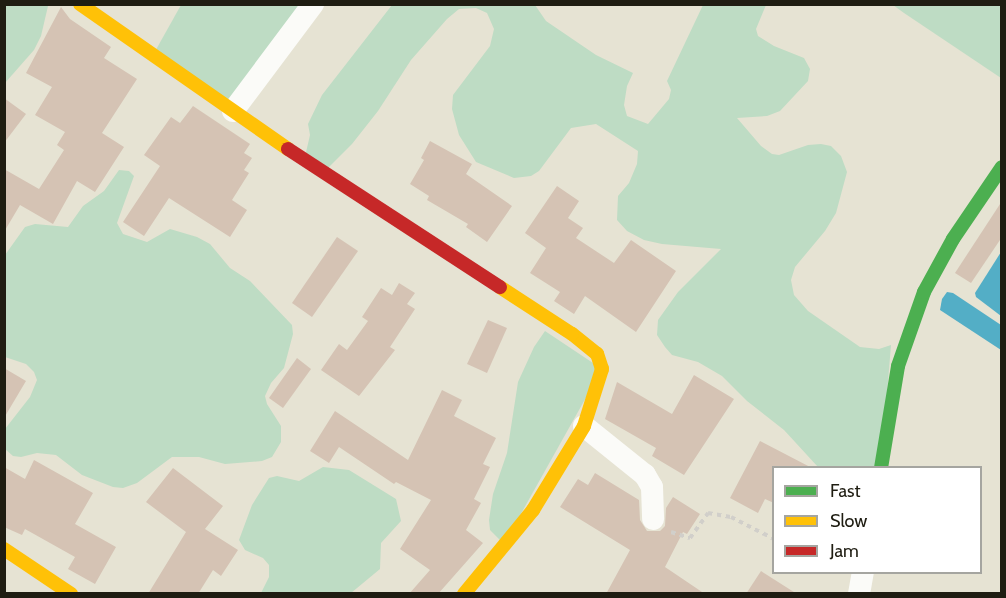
<!DOCTYPE html>
<style>
body{margin:0}
#map{position:relative;width:1006px;height:598px;overflow:hidden;background:#e6e3d3;font-family:Cabin,sans-serif}
div>[style]{position:absolute}
.green>*{inset:0;background:#bedcc4}
.water>*{inset:0;background:#53aec6}
.building>*{inset:0;background:#d5c3b4}
.path>*{height:4px;margin-top:-2px;transform-origin:0;background:repeating-linear-gradient(90deg,#d1cfca 0 4.5px,transparent 0 9px)}
.street>*{height:22px;margin:-11px;padding:0 11px;transform-origin:11px;border-radius:11px;background:#fbfbf8}
.fast>*{height:14px;margin:-7px;padding:0 7px;transform-origin:7px;border-radius:7px;background:#4caf50}
.slow>*{height:14px;margin:-7px;padding:0 7px;transform-origin:7px;border-radius:7px;background:#ffc107}
.jam>*{height:14px;margin:-7px;padding:0 7px;transform-origin:7px;border-radius:7px;background:#c62828}
span{translate:-50% -50%;white-space:nowrap;text-align:center;line-height:1.15;-webkit-text-stroke:4.5px #fff;paint-order:stroke}
.frame{position:absolute;inset:0;border:6px solid #1f1d12;pointer-events:none}
.legend{position:absolute;left:772px;top:466px;width:210px;height:108px;box-sizing:border-box;background:#fff;border:2px solid #a5a5a0;margin:0;padding:8px 10px;list-style:none;font-size:18px;color:#1f1d12}
.legend li{display:flex;align-items:center;gap:12px;height:30px}
.legend b{width:30px;border:2px solid #a5a5a0}
</style>
<div id="map">
<div class="green">
<div style="clip-path:polygon(5px 4px,48px 6px,41px 36px,34px 50px,5px 83px)"></div>
<div style="clip-path:polygon(181px 5px,314px 5px,233px 111px,153px 55px)"></div>
<div style="clip-path:polygon(392px 5px,535px 5px,546px 21px,596px 55px,633px 73px,627px 86px,624px 105px,627px 116px,648px 124px,669px 99px,671px 90px,667px 81px,703px 5px,766px 5px,756px 29px,758px 36px,774px 46px,804px 58px,810px 69px,808px 81px,780px 111px,767px 116px,737px 118px,761px 146px,772px 154px,779px 155px,808px 145px,821px 144px,831px 146px,841px 156px,847px 172px,836px 213px,825px 231px,795px 267px,791px 280px,794px 295px,808px 311px,860px 347px,879px 349px,891px 345px,881px 467px,818px 467px,784px 430px,747px 401px,722px 376px,698px 362px,672px 355px,665px 347px,657px 335px,658px 320px,678px 292px,721px 249px,662px 244px,644px 240px,627px 231px,617px 220px,618px 196px,629px 183px,637px 164px,638px 151px,596px 124px,571px 128px,539px 171px,531px 176px,514px 178px,476px 162px,459px 135px,452px 109px,453px 95px,490px 46px,494px 29px,487px 13px,476px 8px,459px 9px,447px 19px,411px 60px,378px 111px,352px 144px,323px 173px,304px 161px,310px 135px,308px 124px,322px 95px)"></div>
<div style="clip-path:polygon(893px 5px,1001px 5px,1001px 78px,904px 13px)"></div>
<div style="clip-path:polygon(119px 170px,129px 171px,134px 176px,117px 223px,123px 234px,147px 242px,170px 229px,197px 237px,210px 244px,230px 268px,250px 281px,292px 325px,293px 334px,284px 368px,271px 383px,265px 396px,267px 404px,281px 426px,281px 442px,272px 457px,262px 461px,225px 464px,199px 457px,172px 457px,137px 483px,123px 488px,113px 487px,82px 475px,56px 455px,37px 453px,21px 457px,13px 456px,5px 449px,5px 429px,30px 397px,37px 380px,34px 372px,26px 364px,5px 357px,5px 255px,25px 227px,35px 224px,68px 227px,83px 206px,104px 191px)"></div>
<div style="clip-path:polygon(545px 331px,602px 369px,504px 544px,490px 530px,489px 520px,493px 494px,507px 453px,518px 382px,534px 347px)"></div>
<div style="clip-path:polygon(323px 467px,349px 470px,396px 499px,401px 521px,381px 543px,380px 569px,351px 593px,261px 593px,269px 577px,269px 565px,263px 558px,245px 550px,239px 540px,252px 505px,269px 478px,277px 476px,299px 481px)"></div>
</div>
<div class="water">
<div style="clip-path:polygon(1001px 252px,1001px 316px,976px 297px,975px 293px)"></div>
<div style="clip-path:polygon(947px 292px,953px 293px,1001px 325px,1001px 350px,940px 310px,942px 299px)"></div>
</div>
<div class="building">
<div style="clip-path:polygon(61px 7px,70px 19px,111px 47px,104px 58px,137px 79px,102px 133px,124px 147px,95px 192px,77px 181px,53px 224px,20px 205px,4px 232px,4px 169px,39px 189px,64px 150px,57px 145px,65px 132px,35px 115px,52px 87px,26px 73px)"></div>
<div style="clip-path:polygon(4px 98px,26px 114px,4px 143px)"></div>
<div style="clip-path:polygon(193px 106px,250px 144px,244px 153px,252px 158px,244px 170px,249px 173px,232px 200px,247px 210px,230px 237px,169px 198px,144px 236px,123px 222px,160px 166px,144px 155px,171px 117px,180px 123px)"></div>
<div style="clip-path:polygon(430px 141px,472px 164px,466px 174px,512px 206px,487px 242px,466px 227px,468px 224px,427px 200px,429px 196px,410px 184px,424px 160px,421px 158px)"></div>
<div style="clip-path:polygon(557px 186px,579px 201px,568px 218px,583px 228px,576px 238px,614px 263px,631px 240px,676px 271px,636px 332px,585px 296px,574px 314px,554px 301px,560px 292px,530px 273px,546px 248px,525px 233px)"></div>
<div style="clip-path:polygon(1002px 201px,1002px 237px,971px 283px,955px 273px)"></div>
<div style="clip-path:polygon(337px 237px,358px 251px,312px 317px,292px 303px)"></div>
<div style="clip-path:polygon(399px 283px,415px 293px,407px 304px,415px 309px,390px 347px,395px 350px,359px 396px,321px 370px,339px 344px,347px 350px,368px 321px,362px 317px,381px 288px,392px 295px)"></div>
<div style="clip-path:polygon(488px 320px,507px 328px,487px 373px,467px 364px)"></div>
<div style="clip-path:polygon(297px 358px,311px 369px,283px 408px,269px 398px)"></div>
<div style="clip-path:polygon(4px 368px,26px 381px,4px 418px)"></div>
<div style="clip-path:polygon(694px 375px,734px 399px,684px 475px,652px 456px,656px 448px,605px 419px,617px 382px,672px 414px)"></div>
<div style="clip-path:polygon(442px 390px,462px 400px,454px 416px,496px 438px,483px 464px,490px 467px,474px 499px,481px 503px,466px 530px,483px 543px,438px 594px,409px 594px,430px 570px,400px 549px,431px 500px,396px 482px,394px 484px,339px 447px,329px 463px,310px 451px,335px 411px,408px 460px)"></div>
<div style="clip-path:polygon(760px 441px,812px 468px,774px 468px,774px 503px,765px 499px,758px 513px,730px 498px)"></div>
<div style="clip-path:polygon(34px 460px,93px 493px,75px 524px,116px 547px,95px 584px,68px 569px,75px 557px,25px 529px,22px 535px,4px 527px,4px 467px,25px 479px)"></div>
<div style="clip-path:polygon(173px 468px,223px 506px,205px 529px,238px 550px,221px 576px,213px 570px,198px 594px,148px 594px,186px 532px,146px 502px)"></div>
<div style="clip-path:polygon(595px 473px,639px 500px,640px 520px,647px 531px,660px 531px,665px 526px,666px 508px,673px 497px,700px 514px,687px 534px,683px 532px,665px 567px,705px 594px,606px 594px,630px 550px,560px 507px,578px 479px,588px 485px)"></div>
<div style="clip-path:polygon(761px 571px,797px 594px,746px 594px)"></div>
</div>
<div class="path">
<div style="left:671px;top:532px;width:20px;rotate:18deg"></div>
<div style="left:690px;top:538px;width:31px;rotate:-54deg"></div>
<div style="left:708px;top:513px;width:23px;rotate:10deg"></div>
<div style="left:731px;top:517px;width:48px;rotate:27.1deg"></div>
</div>
<div class="street">
<div style="left:233px;top:111px;width:134px;rotate:-53.2deg"></div>
<div style="left:584px;top:426px;width:78px;rotate:38.8deg"></div>
<div style="left:645px;top:475px;width:14px;rotate:60deg"></div>
<div style="left:652px;top:487px;width:32px;rotate:88deg"></div>
<div style="left:859px;top:594px;width:22px;rotate:-80deg"></div>
</div>
<div class="fast">
<div style="left:881px;top:468px;width:103px;rotate:-80.5deg"></div>
<div style="left:898px;top:366px;width:78px;rotate:-70.6deg"></div>
<div style="left:924px;top:292px;width:60px;rotate:-61.3deg"></div>
<div style="left:953px;top:239px;width:87px;rotate:-55.8deg"></div>
</div>
<div class="slow">
<div style="left:80px;top:4px;width:254px;rotate:34.9deg"></div>
<div style="left:4px;top:549px;width:81px;rotate:33.9deg"></div>
<div style="left:464px;top:594px;width:109px;rotate:-50.6deg"></div>
<div style="left:533px;top:510px;width:98px;rotate:-58.7deg"></div>
<div style="left:584px;top:426px;width:60px;rotate:-72.5deg"></div>
<div style="left:602px;top:369px;width:16px;rotate:-108deg"></div>
<div style="left:597px;top:354px;width:32px;rotate:-141deg"></div>
<div style="left:572px;top:334px;width:86px;rotate:-146.9deg"></div>
</div>
<div class="jam">
<div style="left:288px;top:149px;width:253px;rotate:33.1deg"></div>
</div>
<div class="frame"></div>
<ul class="legend">
<li><b style="height:8px;background:#4caf50"></b>Fast</li>
<li><b style="height:8px;background:#ffc107"></b>Slow</li>
<li><b style="height:8px;background:#c62828"></b>Jam</li>
</ul>
</div>
